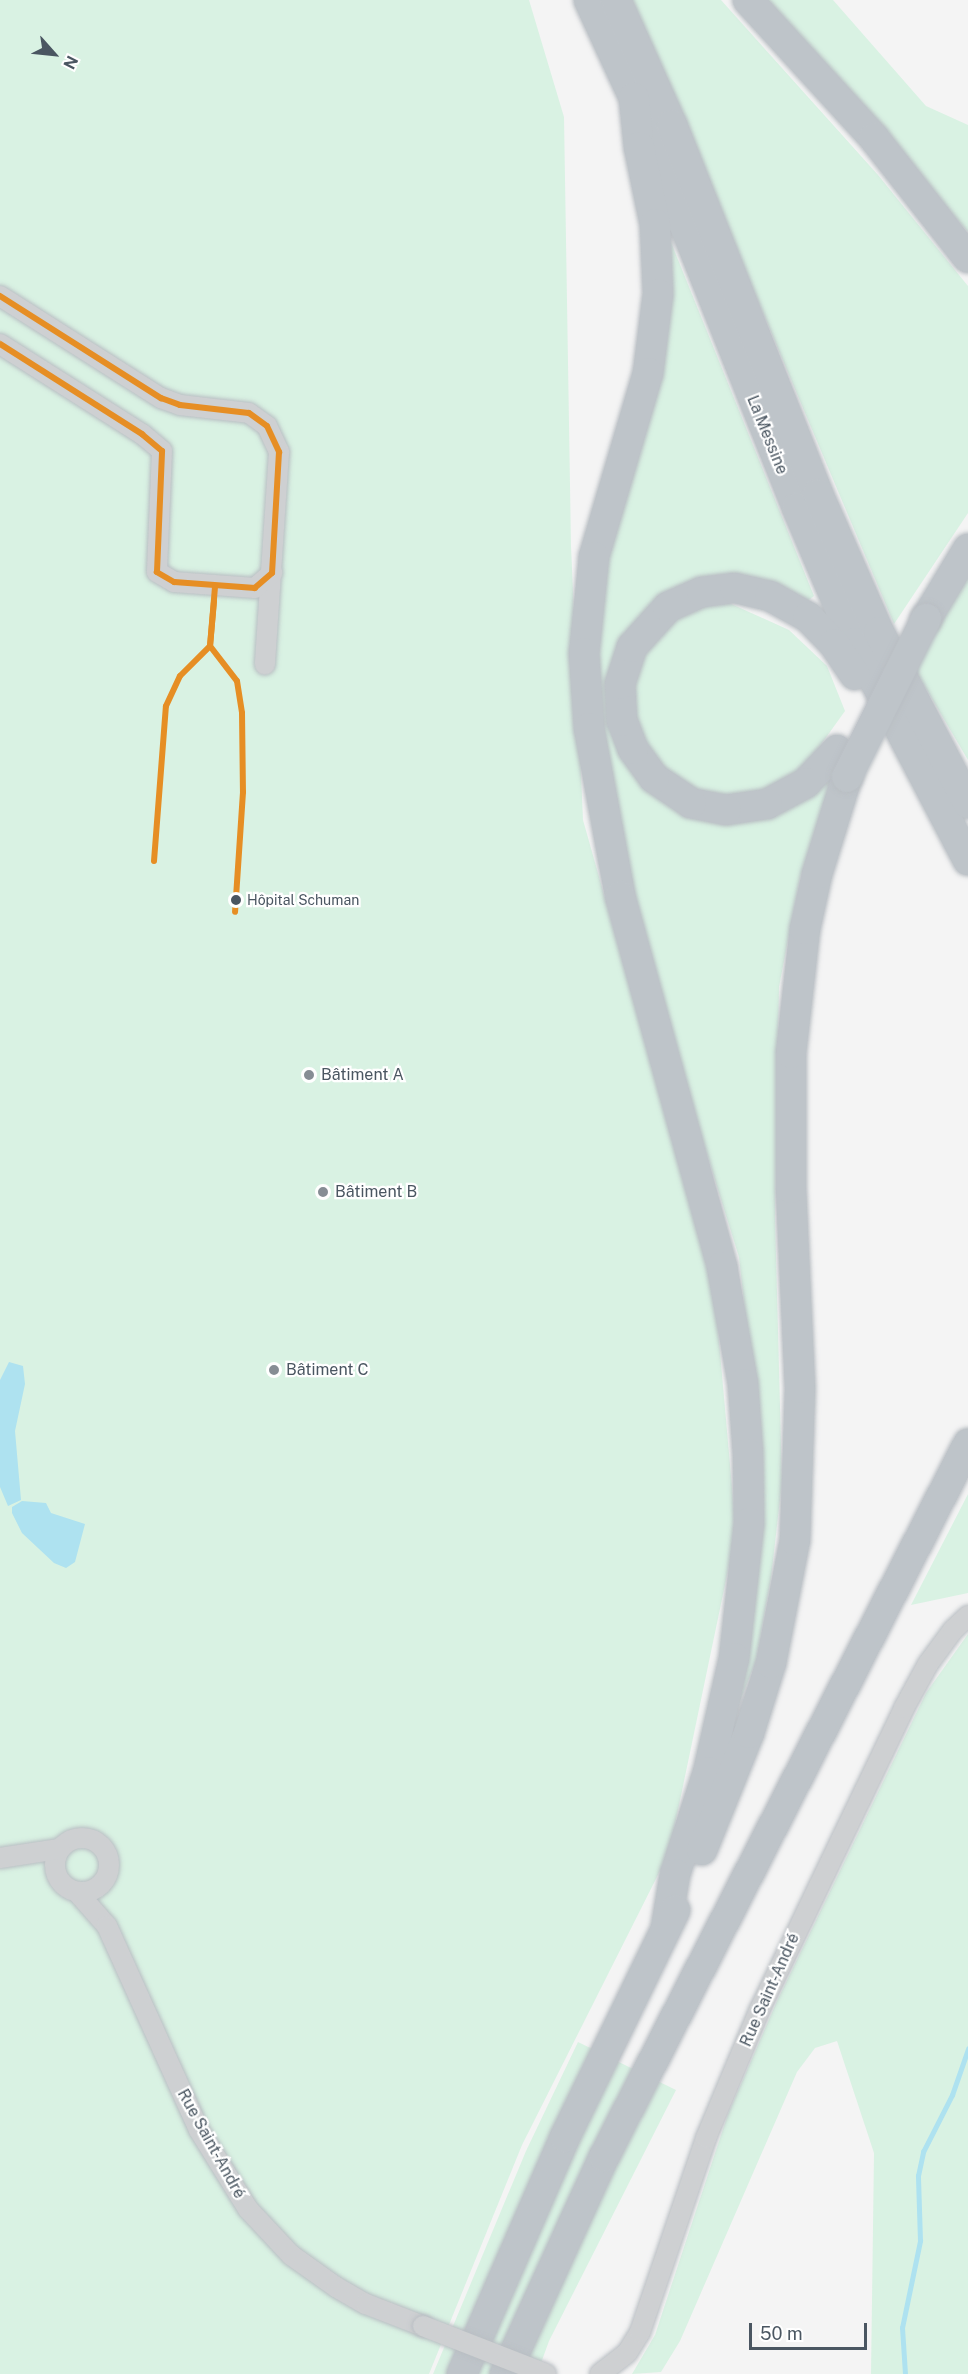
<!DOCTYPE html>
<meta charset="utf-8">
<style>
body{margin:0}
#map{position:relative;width:968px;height:2374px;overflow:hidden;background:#f4f4f4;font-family:"Public Sans",sans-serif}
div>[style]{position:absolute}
.green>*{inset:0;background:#d9f2e3}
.water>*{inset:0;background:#aee2f0}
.stream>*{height:4.5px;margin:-2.25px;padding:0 2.25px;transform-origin:2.25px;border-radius:2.25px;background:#aee2f0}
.roads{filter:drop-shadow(0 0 2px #b9bec3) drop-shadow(0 0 2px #b9bec3)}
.minor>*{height:20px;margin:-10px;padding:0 10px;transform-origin:10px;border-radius:10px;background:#ced0d2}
.minor>.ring{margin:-10px;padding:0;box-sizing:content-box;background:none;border:20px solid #ced0d2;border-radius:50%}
.highway>*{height:30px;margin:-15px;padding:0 15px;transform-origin:15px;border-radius:15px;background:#bec4c9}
.bridges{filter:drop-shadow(0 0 2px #b9bec3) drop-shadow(0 0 2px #b9bec3)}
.minor-bridge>*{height:20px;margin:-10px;padding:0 10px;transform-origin:10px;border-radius:10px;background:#ced0d2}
.highway-bridge>*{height:30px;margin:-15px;padding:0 15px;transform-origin:15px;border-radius:15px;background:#bec4c9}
.bus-1>*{height:6px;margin:-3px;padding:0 3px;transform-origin:3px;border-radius:3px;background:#e68e24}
.dots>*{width:16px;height:16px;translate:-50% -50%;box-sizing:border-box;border:3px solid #fff;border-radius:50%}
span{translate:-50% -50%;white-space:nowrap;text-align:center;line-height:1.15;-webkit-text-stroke:4.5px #fff;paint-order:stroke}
.bus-label{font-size:14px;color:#4a5661}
.left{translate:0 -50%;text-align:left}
.street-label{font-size:16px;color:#4a5661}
.poi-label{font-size:16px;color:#4a5661}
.north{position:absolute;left:24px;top:24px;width:60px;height:60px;-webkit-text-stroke:4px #fff;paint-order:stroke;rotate:117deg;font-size:16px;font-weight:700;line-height:24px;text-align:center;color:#4a5661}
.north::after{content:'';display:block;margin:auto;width:21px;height:27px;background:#4a5661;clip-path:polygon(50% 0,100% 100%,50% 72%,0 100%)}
.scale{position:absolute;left:749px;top:2323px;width:118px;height:27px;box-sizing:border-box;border:3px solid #4a5661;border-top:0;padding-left:8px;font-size:18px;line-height:21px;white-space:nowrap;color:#4a5661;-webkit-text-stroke:4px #fff;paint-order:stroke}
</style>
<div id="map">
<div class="green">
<div style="clip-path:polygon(0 0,529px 0,564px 117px,571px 546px,583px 820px,714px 1285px,736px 1532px,669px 1853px,522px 2145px,429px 2374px,0 2374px)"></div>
<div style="clip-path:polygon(631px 0,721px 0,878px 175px,968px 286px,968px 513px,894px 624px)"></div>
<div style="clip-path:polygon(764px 0,833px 0,926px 106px,968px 125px,968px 232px)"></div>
<div style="clip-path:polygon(666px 230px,814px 596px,802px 605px,775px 588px,647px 608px,612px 723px,712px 819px,834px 771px,800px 878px,779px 987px,775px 1217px,782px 1482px,771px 1578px,756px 1661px,732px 1721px,763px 1477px,739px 1257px,639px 937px,596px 686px,604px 547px)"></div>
<div style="clip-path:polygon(968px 569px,968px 760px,912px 665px)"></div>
<div style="clip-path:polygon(727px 602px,789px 630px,827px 666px,845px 711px,807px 764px,768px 791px,734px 800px,695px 795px,669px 779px,633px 721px,630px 691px,651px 635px,698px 604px)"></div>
<div style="clip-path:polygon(968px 1494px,968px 1593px,911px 1605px)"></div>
<div style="clip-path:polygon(968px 1634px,968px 2374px,871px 2374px,874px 2153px,837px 2041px,815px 2048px,797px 2072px,680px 2341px,661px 2372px,632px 2374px,655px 2335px,728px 2114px,777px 2001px,926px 1693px)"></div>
<div style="clip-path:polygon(578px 2042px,676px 2090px,549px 2341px,537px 2374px,433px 2374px,526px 2151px)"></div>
</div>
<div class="water">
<div style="clip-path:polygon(9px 1362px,23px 1366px,25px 1384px,15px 1431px,21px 1500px,8px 1506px,0 1487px,0 1380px)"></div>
<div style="clip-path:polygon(22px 1501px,46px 1503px,51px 1513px,85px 1524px,75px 1562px,66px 1568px,54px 1563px,22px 1533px,12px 1513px,12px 1507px)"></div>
</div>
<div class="stream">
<div style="left:905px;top:2374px;width:46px;rotate:-93.7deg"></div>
<div style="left:902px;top:2328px;width:89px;rotate:-78.3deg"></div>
<div style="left:920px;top:2241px;width:65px;rotate:-91.8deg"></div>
<div style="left:918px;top:2176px;width:25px;rotate:-78deg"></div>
<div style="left:923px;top:2152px;width:64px;rotate:-63deg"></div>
<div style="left:952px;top:2095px;width:49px;rotate:-70.8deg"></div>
</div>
<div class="roads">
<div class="minor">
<div style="left:0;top:296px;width:191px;rotate:32.4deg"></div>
<div style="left:161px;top:398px;width:20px;rotate:20deg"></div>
<div style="left:180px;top:405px;width:69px;rotate:6.6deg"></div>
<div style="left:249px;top:413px;width:22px;rotate:36deg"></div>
<div style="left:267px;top:426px;width:29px;rotate:65deg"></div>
<div style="left:279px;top:452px;width:213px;rotate:93.8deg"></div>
<div style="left:0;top:344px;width:168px;rotate:32.4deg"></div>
<div style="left:142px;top:434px;width:26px;rotate:40deg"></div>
<div style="left:162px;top:451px;width:121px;rotate:92.4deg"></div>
<div style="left:157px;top:572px;width:20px;rotate:30deg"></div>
<div style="left:174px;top:582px;width:81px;rotate:4.2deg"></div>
<div style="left:255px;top:588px;width:23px;rotate:-41deg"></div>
<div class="ring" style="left:55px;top:1838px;width:34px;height:34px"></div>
<div style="left:0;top:1858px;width:60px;rotate:-8.7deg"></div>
<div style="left:77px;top:1892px;width:45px;rotate:48.6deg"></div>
<div style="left:107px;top:1926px;width:224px;rotate:65.7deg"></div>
<div style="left:199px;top:2130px;width:93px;rotate:58.2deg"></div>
<div style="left:248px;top:2209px;width:63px;rotate:46.9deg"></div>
<div style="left:291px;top:2255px;width:55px;rotate:35.4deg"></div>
<div style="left:336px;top:2287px;width:34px;rotate:30deg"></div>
<div style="left:366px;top:2304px;width:61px;rotate:21.1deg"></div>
<div style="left:600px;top:2374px;width:34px;rotate:-38deg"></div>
<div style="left:627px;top:2353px;width:25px;rotate:-58deg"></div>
<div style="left:640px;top:2332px;width:205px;rotate:-71.2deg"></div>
<div style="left:706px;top:2138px;width:138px;rotate:-67.3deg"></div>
<div style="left:759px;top:2011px;width:336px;rotate:-64.4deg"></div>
<div style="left:904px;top:1708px;width:50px;rotate:-61.4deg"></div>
<div style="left:928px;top:1664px;width:42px;rotate:-53.7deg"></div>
<div style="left:953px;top:1630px;width:21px;rotate:-43deg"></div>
</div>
<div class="highway">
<div style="left:589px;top:0;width:108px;rotate:65.3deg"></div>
<div style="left:634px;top:98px;width:441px;rotate:68.3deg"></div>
<div style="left:797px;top:508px;width:147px;rotate:66.8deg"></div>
<div style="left:855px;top:643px;width:245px;rotate:62.5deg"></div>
<div style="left:616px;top:0;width:137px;rotate:65.9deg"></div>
<div style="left:672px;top:125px;width:397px;rotate:68.4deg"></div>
<div style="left:818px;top:494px;width:151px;rotate:66.2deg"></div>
<div style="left:879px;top:632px;width:193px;rotate:62.5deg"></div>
<div style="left:748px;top:0;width:187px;rotate:47.6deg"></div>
<div style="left:874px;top:138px;width:152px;rotate:51.9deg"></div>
<div style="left:634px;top:98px;width:49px;rotate:84.2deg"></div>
<div style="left:639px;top:147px;width:79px;rotate:78.3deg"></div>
<div style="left:655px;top:224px;width:70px;rotate:87.5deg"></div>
<div style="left:658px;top:294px;width:80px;rotate:97.2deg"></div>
<div style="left:648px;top:373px;width:192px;rotate:106.4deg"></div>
<div style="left:594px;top:557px;width:97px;rotate:95.9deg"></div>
<div style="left:584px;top:653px;width:75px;rotate:86.2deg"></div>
<div style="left:589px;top:728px;width:171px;rotate:79.5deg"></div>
<div style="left:620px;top:896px;width:385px;rotate:74.6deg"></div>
<div style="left:722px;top:1267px;width:119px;rotate:79.8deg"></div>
<div style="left:743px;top:1384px;width:70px;rotate:85.9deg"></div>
<div style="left:748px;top:1454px;width:69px;rotate:89.2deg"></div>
<div style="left:749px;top:1523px;width:136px;rotate:96.3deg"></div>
<div style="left:734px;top:1658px;width:117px;rotate:102.8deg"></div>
<div style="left:708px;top:1772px;width:107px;rotate:107.9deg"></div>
<div style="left:675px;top:1874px;width:55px;rotate:99.5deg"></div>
<div style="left:926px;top:619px;width:82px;rotate:-59deg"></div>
<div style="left:837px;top:750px;width:45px;rotate:133.2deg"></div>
<div style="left:806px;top:783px;width:44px;rotate:151.7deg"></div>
<div style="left:767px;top:804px;width:41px;rotate:171.7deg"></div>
<div style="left:726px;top:810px;width:36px;rotate:-169deg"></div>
<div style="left:691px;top:803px;width:45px;rotate:-146deg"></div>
<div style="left:654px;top:778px;width:36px;rotate:-126deg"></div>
<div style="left:633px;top:749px;width:30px;rotate:-111deg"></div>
<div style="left:622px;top:721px;width:37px;rotate:-93deg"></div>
<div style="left:620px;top:684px;width:39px;rotate:-72deg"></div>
<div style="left:632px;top:647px;width:54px;rotate:-48deg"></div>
<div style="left:668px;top:607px;width:37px;rotate:-24deg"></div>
<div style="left:702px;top:592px;width:33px;rotate:-7deg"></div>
<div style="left:735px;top:588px;width:36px;rotate:13deg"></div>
<div style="left:770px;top:596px;width:43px;rotate:28.9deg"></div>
<div style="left:808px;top:617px;width:37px;rotate:46deg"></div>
<div style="left:834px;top:644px;width:37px;rotate:56deg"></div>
<div style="left:702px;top:1850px;width:126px;rotate:-68.1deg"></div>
<div style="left:749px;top:1733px;width:73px;rotate:-72.6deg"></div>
<div style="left:771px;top:1663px;width:125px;rotate:-79deg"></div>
<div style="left:795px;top:1540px;width:152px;rotate:-88.1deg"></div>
<div style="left:800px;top:1388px;width:200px;rotate:-92.6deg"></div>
<div style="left:791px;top:1188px;width:135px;rotate:-90deg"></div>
<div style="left:791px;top:1053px;width:125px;rotate:-83.6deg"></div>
<div style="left:805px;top:929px;width:56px;rotate:-77.7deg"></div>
<div style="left:817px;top:874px;width:102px;rotate:-72.8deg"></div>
<div style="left:462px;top:2374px;width:258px;rotate:-66.5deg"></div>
<div style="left:565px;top:2137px;width:252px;rotate:-64.1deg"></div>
<div style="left:505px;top:2374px;width:239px;rotate:-65.5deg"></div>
<div style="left:604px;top:2157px;width:801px;rotate:-62.95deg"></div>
</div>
</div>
<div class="bridges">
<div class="minor-bridge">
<div style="left:423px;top:2326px;width:132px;rotate:21.3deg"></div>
</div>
<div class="highway-bridge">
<div style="left:847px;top:777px;width:177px;rotate:-63.4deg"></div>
</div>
</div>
<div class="bus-1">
<div style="left:0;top:296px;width:191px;rotate:32.4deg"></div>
<div style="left:161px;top:398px;width:20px;rotate:20deg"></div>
<div style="left:180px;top:405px;width:69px;rotate:6.6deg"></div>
<div style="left:249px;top:413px;width:22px;rotate:36deg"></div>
<div style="left:267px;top:426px;width:29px;rotate:65deg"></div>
<div style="left:279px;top:452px;width:121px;rotate:93.3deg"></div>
<div style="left:272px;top:573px;width:23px;rotate:139deg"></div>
<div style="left:255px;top:588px;width:81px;rotate:-175.8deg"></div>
<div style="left:174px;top:582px;width:20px;rotate:-150deg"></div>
<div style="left:157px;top:572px;width:121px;rotate:-87.6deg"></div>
<div style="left:162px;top:451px;width:26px;rotate:-140deg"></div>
<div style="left:142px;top:434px;width:168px;rotate:-147.6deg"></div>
<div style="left:215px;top:587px;width:59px;rotate:94.8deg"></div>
<div style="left:210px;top:646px;width:44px;rotate:52.4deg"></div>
<div style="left:237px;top:681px;width:32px;rotate:81deg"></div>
<div style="left:242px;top:713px;width:79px;rotate:89.3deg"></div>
<div style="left:243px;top:792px;width:120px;rotate:93.8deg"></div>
<div style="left:154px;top:861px;width:155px;rotate:-85.6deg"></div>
<div style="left:166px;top:706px;width:33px;rotate:-65deg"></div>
<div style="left:180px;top:676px;width:42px;rotate:-45deg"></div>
<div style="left:210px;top:646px;width:45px;rotate:-84.9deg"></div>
</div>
<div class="dots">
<div style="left:236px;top:900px;background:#4a5661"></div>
<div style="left:309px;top:1075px;background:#868d94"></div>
<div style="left:323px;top:1192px;background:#868d94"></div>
<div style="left:274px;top:1370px;background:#868d94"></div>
</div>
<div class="bus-label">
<span class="left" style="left:247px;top:900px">Hôpital Schuman</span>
</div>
<div class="street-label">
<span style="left:767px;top:435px;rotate:68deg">La Messine</span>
<span style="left:770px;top:1990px;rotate:-66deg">Rue Saint-André</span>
<span style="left:211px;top:2144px;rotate:61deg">Rue Saint-André</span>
</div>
<div class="poi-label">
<span class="left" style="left:321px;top:1075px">Bâtiment A</span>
<span class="left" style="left:335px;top:1192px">Bâtiment B</span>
<span class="left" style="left:286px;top:1370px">Bâtiment C</span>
</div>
<div class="north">N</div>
<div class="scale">50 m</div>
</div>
